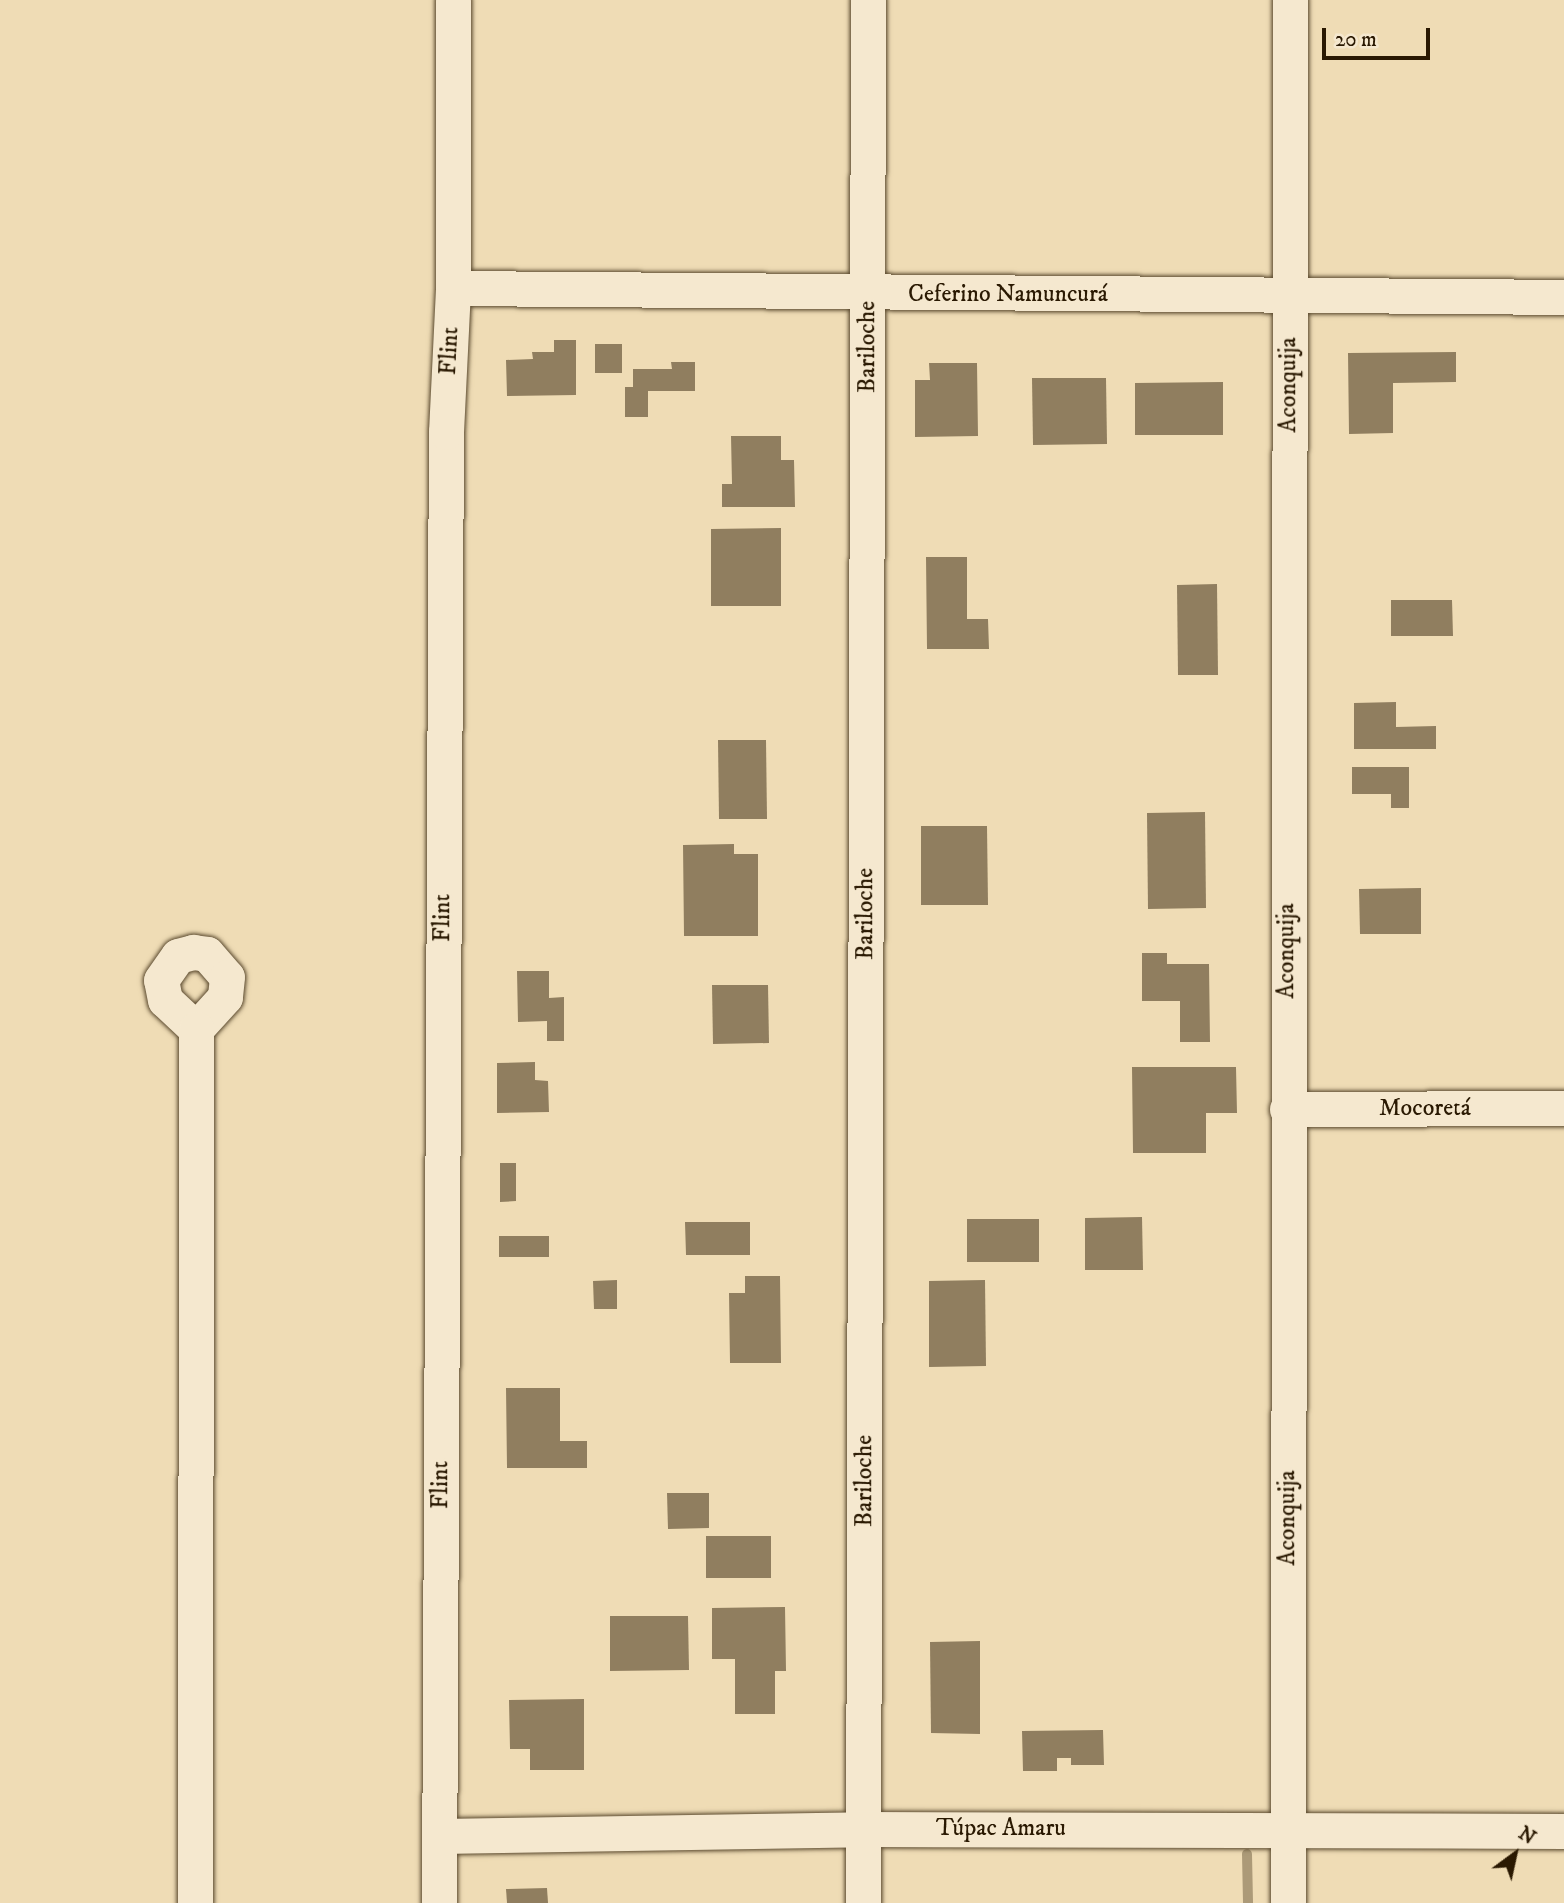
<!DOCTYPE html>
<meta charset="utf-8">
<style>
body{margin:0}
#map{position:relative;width:1564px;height:1903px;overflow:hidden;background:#efdcb5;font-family:"IM FELL DW Pica",serif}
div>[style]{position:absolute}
.stream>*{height:10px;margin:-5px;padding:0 5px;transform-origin:5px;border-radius:5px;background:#ac9a78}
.building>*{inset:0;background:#907e5f}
.roads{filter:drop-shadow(0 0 2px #5b4a2f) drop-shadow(0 0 2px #5b4a2f)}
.street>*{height:35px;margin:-17.5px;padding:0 17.5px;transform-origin:17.5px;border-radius:17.5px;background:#f5e8cf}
span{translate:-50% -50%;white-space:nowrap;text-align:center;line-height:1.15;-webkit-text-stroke:5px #f5e8cf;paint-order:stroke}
.street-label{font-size:24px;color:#2a1902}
.north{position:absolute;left:1480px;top:1819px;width:70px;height:70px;-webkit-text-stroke:5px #f5e8cf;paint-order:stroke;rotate:33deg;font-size:19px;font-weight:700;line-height:28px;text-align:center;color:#2a1902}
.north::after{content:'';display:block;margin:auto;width:24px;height:32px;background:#2a1902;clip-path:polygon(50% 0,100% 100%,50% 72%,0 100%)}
.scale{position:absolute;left:1322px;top:28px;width:108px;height:32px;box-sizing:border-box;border:4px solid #2a1902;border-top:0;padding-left:9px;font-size:21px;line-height:24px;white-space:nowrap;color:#2a1902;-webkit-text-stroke:5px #f5e8cf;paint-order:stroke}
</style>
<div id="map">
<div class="stream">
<div style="left:1247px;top:1854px;width:49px;rotate:88.8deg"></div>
</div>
<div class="building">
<div style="clip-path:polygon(554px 340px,576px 340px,576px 395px,507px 396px,506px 360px,533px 359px,532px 352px,554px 352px)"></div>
<div style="clip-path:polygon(595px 344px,622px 344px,622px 373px,595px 373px)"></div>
<div style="clip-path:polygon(1456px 352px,1456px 382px,1393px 383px,1393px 433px,1349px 434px,1348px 353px)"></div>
<div style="clip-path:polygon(671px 362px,695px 362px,695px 391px,648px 391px,648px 417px,625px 417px,625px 387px,633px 387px,633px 369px,672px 369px)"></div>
<div style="clip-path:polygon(929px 363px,977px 363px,978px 436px,915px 437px,915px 380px,930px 380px)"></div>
<div style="clip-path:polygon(1032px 378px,1106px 378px,1107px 444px,1033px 445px)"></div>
<div style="clip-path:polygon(1223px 382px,1223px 435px,1135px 435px,1135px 383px)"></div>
<div style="clip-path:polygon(731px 436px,781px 436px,781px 460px,794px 460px,795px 507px,722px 507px,722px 484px,732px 484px)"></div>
<div style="clip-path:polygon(781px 528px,781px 606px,711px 606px,711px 529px)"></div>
<div style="clip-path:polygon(926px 557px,967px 557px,967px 619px,988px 619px,989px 649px,927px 649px)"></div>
<div style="clip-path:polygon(1217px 584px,1218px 675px,1178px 675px,1177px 585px)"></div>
<div style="clip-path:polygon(1391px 600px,1452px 600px,1453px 636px,1391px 636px)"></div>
<div style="clip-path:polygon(1396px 702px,1396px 727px,1436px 726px,1436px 749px,1354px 749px,1354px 703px)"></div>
<div style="clip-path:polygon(718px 740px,766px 740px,767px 819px,719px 819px)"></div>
<div style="clip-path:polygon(1352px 767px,1409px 767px,1409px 808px,1391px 808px,1391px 794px,1352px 794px)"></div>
<div style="clip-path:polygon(1205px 812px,1206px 908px,1148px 909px,1147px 813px)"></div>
<div style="clip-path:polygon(921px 826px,987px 826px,988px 905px,921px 905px)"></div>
<div style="clip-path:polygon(734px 844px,734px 854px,758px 854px,758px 936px,684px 936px,683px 845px)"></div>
<div style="clip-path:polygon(1421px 888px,1421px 934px,1360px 934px,1359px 889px)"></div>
<div style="clip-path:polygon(1142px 953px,1167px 953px,1167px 964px,1209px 964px,1210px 1042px,1180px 1042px,1180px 1001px,1142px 1001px)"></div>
<div style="clip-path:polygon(517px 971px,549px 971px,549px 998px,564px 997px,564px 1041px,547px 1041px,547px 1021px,518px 1022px)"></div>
<div style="clip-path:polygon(712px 985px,768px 985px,769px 1043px,713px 1044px)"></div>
<div style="clip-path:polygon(535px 1062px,535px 1080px,548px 1081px,549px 1112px,497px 1113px,497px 1063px)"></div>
<div style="clip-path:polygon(1132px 1067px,1236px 1067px,1237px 1113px,1206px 1113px,1206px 1153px,1133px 1153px)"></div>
<div style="clip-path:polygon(500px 1163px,516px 1163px,516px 1201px,500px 1202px)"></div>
<div style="clip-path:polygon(1142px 1217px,1143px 1270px,1085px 1270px,1085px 1218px)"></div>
<div style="clip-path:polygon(967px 1219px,1039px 1219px,1039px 1262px,967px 1262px)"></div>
<div style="clip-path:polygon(685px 1222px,750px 1222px,750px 1255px,686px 1255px)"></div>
<div style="clip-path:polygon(499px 1236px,549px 1236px,549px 1257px,499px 1257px)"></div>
<div style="clip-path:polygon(745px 1276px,780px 1276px,781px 1363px,730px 1363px,729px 1293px,745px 1293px)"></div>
<div style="clip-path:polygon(617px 1280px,617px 1309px,594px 1309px,593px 1281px)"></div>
<div style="clip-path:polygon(985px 1280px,986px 1366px,929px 1367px,929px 1281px)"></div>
<div style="clip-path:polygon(506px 1388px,560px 1388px,560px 1441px,587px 1441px,587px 1468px,507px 1468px)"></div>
<div style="clip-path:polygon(667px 1493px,709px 1493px,709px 1528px,668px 1529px)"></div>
<div style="clip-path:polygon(706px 1536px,771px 1536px,771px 1578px,706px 1578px)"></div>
<div style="clip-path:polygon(785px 1607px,786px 1671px,775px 1671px,775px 1714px,735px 1714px,735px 1659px,712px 1659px,712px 1608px)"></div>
<div style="clip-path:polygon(610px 1616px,688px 1616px,689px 1670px,610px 1671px)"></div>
<div style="clip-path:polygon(980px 1641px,980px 1734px,931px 1733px,930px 1642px)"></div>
<div style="clip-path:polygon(584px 1699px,584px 1770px,530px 1770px,530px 1749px,510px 1749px,509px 1700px)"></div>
<div style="clip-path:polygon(1103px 1730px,1104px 1765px,1071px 1765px,1071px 1758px,1057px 1758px,1057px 1771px,1023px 1771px,1022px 1731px)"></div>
<div style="clip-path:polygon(547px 1888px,548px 1903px,507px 1903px,506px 1889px)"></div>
</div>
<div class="roads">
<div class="street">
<div style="left:453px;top:288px;width:1111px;rotate:0.46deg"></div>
<div style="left:193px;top:952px;width:14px;rotate:8deg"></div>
<div style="left:207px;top:954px;width:30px;rotate:49deg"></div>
<div style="left:227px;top:977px;width:20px;rotate:96deg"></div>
<div style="left:225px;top:997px;width:43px;rotate:132.2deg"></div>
<div style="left:196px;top:1029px;width:42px;rotate:-136.9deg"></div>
<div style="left:165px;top:1000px;width:20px;rotate:-101deg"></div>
<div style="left:161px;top:980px;width:29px;rotate:-55deg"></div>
<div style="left:178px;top:956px;width:16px;rotate:-15deg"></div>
<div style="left:1287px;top:1109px;width:277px;rotate:-0.2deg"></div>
<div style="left:439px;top:1836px;width:425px;rotate:-0.9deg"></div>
<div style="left:864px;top:1829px;width:700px;rotate:0.16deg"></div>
<div style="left:195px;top:1903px;width:874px;rotate:-89.93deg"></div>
<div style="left:439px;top:1903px;width:1471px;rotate:-89.73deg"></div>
<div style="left:446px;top:432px;width:144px;rotate:-87.2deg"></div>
<div style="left:453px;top:288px;width:288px;rotate:-90deg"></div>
<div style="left:863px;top:1903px;width:1903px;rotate:-89.85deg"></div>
<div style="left:1288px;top:1903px;width:1903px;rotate:-89.94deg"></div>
</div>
</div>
<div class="street-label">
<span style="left:1008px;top:295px">Ceferino Namuncurá</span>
<span style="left:868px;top:347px;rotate:-90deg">Bariloche</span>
<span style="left:450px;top:351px;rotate:-87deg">Flint</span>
<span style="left:1289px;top:385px;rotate:-90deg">Aconquija</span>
<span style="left:866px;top:914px;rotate:-90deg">Bariloche</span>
<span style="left:443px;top:918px;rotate:-90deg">Flint</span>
<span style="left:1287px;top:951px;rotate:-90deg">Aconquija</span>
<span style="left:1425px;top:1109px">Mocoretá</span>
<span style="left:865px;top:1481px;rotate:-90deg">Bariloche</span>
<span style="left:441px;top:1485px;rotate:-90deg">Flint</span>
<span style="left:1288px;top:1518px;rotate:-90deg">Aconquija</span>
<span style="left:1001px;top:1829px">Túpac Amaru</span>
</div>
<div class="north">N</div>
<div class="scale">20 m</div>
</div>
